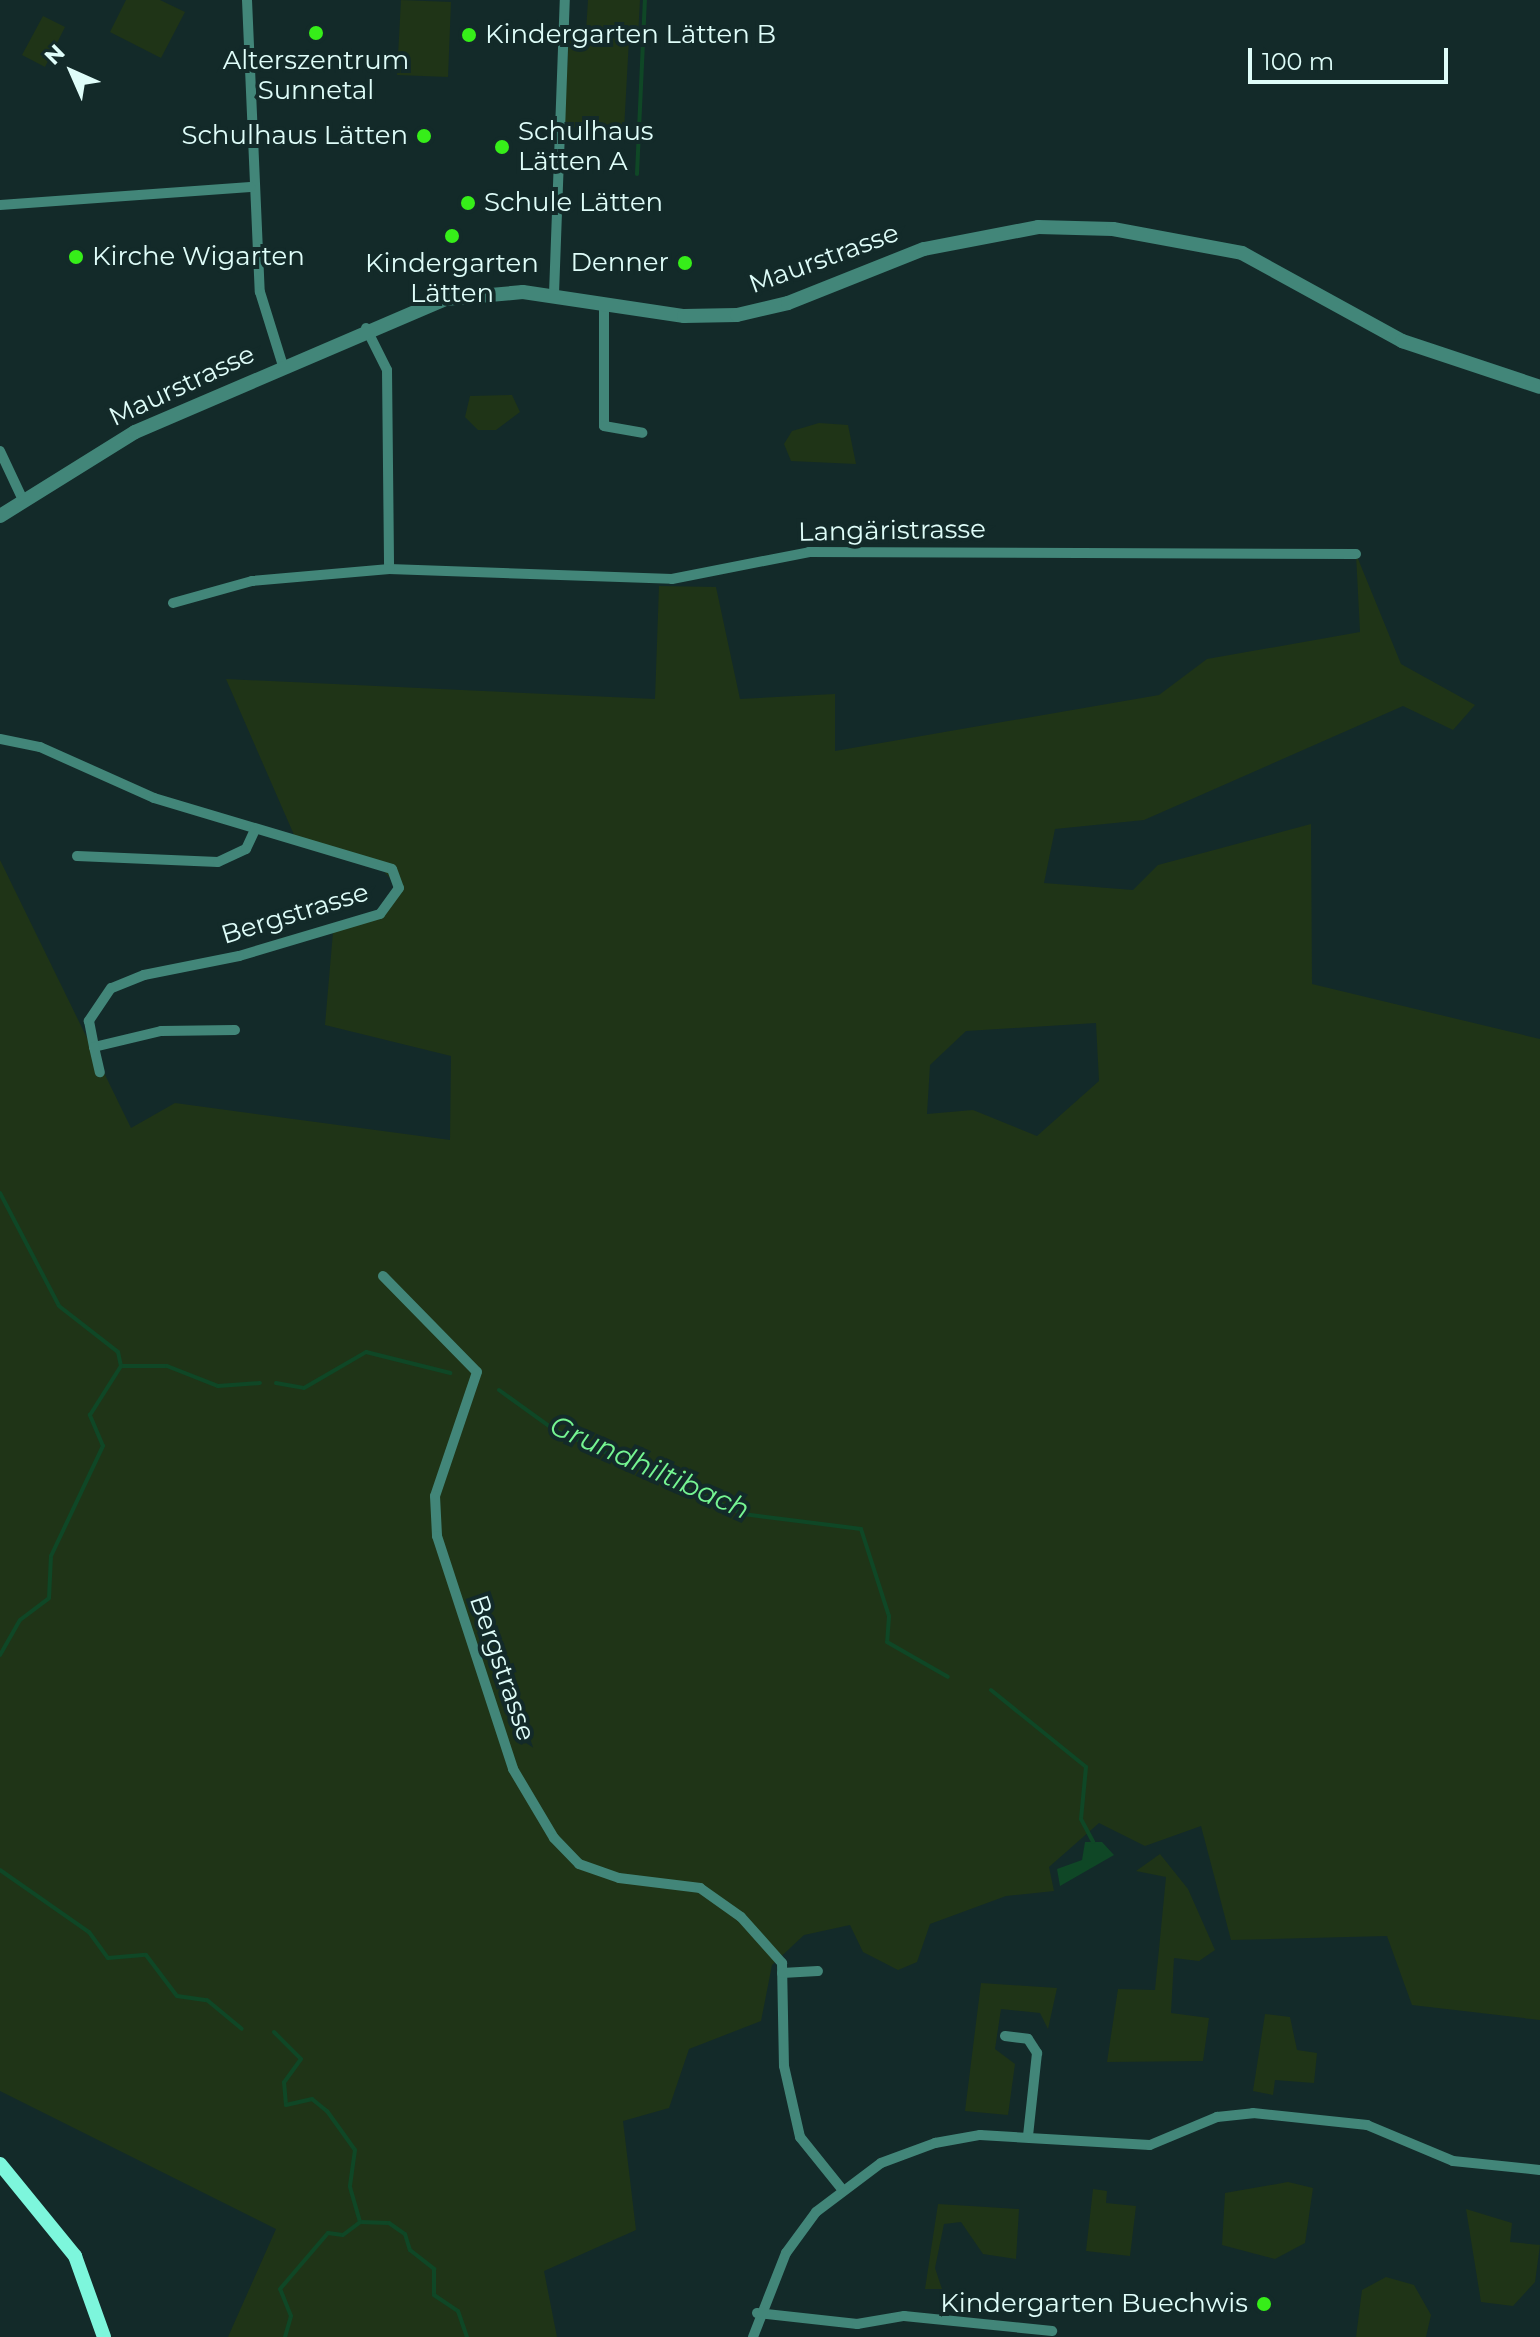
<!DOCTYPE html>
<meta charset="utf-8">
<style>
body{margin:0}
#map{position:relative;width:1540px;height:2337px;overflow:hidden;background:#132a29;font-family:Montserrat,sans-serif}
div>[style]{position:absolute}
.green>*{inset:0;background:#1f3417}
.water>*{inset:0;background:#0f4726}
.stream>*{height:4px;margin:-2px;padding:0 2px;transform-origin:2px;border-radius:2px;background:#0f4726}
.minor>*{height:10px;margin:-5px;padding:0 5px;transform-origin:5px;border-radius:5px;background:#428679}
.tertiary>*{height:14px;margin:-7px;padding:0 7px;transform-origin:7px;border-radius:7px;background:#428679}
.secondary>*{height:14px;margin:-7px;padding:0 7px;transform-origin:7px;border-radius:7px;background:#7df6dc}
.dots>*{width:22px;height:22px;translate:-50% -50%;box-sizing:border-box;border:4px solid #132a29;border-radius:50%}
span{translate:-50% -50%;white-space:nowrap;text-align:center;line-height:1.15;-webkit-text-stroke:8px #132a29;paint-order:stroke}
.poi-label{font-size:26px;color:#dffdf9}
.left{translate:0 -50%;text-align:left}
.right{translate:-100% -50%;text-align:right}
.street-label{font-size:26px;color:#dffdf9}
.water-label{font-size:28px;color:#75f592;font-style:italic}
.north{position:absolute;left:32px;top:32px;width:80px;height:80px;-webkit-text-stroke:6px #132a29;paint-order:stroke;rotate:315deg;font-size:22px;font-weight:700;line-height:32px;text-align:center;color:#dffdf9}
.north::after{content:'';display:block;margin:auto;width:28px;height:36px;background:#dffdf9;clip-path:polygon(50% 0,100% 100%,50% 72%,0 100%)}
.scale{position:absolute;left:1248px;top:48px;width:200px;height:36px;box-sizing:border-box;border:4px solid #dffdf9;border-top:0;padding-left:10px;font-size:24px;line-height:28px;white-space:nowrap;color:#dffdf9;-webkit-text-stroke:6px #132a29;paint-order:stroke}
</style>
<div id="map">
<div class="green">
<div style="clip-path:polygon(126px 0,160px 0,185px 12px,161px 58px,110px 32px)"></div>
<div style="clip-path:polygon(401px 0,451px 2px,448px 77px,397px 75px)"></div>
<div style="clip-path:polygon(588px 0,640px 0,638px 35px,586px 32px)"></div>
<div style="clip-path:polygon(43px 16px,65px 27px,45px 67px,22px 55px)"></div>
<div style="clip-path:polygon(569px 36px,629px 39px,624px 130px,564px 127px)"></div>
<div style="clip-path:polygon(512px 395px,520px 412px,496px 430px,478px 430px,465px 417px,470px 396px)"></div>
<div style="clip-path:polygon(819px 423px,848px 425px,856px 464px,791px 461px,784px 444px,792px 431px)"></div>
<div style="clip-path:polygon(evenodd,1356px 554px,1401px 664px,1475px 705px,1453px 730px,1403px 706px,1144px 820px,1055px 829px,1044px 883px,1133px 890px,1158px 865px,1311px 824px,1312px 984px,1540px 1039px,1540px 2020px,1412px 2005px,1387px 1936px,1231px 1940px,1201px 1826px,1145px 1846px,1099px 1823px,1049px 1867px,1054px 1891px,1006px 1896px,930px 1924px,917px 1962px,898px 1970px,863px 1952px,850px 1925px,804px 1935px,772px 1965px,761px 2021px,689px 2049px,669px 2108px,623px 2121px,636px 2230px,544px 2271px,557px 2337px,228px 2337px,276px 2229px,0 2091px,0 860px,131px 1128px,175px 1103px,450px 1140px,451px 1056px,325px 1025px,333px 932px,381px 914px,399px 888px,377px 864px,298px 844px,226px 679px,655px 699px,659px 586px,716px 587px,740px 699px,835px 694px,835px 751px,1159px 695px,1207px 659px,1360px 632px,1356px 554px,1096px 1023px,1099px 1081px,1037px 1136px,973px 1110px,927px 1114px,930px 1065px,966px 1031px,1096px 1023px)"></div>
<div style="clip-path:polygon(1160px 1854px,1188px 1889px,1215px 1950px,1199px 1961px,1174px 1958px,1171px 2013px,1209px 2018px,1203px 2061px,1107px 2062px,1118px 1989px,1155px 1990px,1166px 1877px,1136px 1871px)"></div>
<div style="clip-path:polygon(981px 1983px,1057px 1988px,1048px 2029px,1040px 2013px,1001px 2009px,995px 2049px,1015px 2064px,1008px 2115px,965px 2111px)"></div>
<div style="clip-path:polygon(1265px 2014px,1290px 2017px,1297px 2050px,1317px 2053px,1314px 2083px,1275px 2080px,1273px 2095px,1253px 2091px)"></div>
<div style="clip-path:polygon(1288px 2182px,1313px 2188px,1305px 2243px,1275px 2259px,1222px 2245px,1225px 2193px)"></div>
<div style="clip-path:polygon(1093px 2189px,1107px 2191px,1106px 2203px,1136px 2206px,1130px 2256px,1086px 2251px)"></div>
<div style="clip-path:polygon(938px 2204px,1019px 2209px,1016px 2259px,983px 2254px,961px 2222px,944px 2224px,935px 2268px,942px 2289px,925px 2289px)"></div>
<div style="clip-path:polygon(1466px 2209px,1512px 2223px,1510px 2242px,1540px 2245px,1535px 2282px,1513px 2306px,1481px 2302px)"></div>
<div style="clip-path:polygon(1386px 2277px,1414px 2285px,1431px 2315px,1426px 2337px,1356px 2337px,1362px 2290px)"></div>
</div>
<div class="water">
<div style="clip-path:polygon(1085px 1842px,1102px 1842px,1114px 1855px,1060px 1886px,1057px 1869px,1082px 1860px)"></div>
</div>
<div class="stream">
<div style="left:637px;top:174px;width:174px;rotate:-87.4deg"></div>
<div style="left:0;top:1193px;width:127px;rotate:62.4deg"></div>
<div style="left:59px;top:1306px;width:75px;rotate:37.9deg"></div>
<div style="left:118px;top:1352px;width:14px;rotate:78deg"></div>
<div style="left:121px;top:1366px;width:46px"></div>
<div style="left:167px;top:1366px;width:55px;rotate:21.4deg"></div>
<div style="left:218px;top:1386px;width:42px;rotate:-4.1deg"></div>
<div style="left:276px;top:1383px;width:28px;rotate:10deg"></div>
<div style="left:304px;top:1388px;width:72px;rotate:-30.1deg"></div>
<div style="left:366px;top:1352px;width:87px;rotate:14deg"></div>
<div style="left:499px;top:1390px;width:67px;rotate:35.8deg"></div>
<div style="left:553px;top:1429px;width:208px;rotate:24.1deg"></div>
<div style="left:743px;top:1514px;width:119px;rotate:7.2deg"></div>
<div style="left:861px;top:1529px;width:91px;rotate:72.2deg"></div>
<div style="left:889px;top:1616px;width:26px;rotate:94deg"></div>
<div style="left:887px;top:1642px;width:70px;rotate:29.8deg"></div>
<div style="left:0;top:1655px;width:40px;rotate:-60.3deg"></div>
<div style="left:20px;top:1620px;width:36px;rotate:-37deg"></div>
<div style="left:49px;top:1598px;width:42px;rotate:-87.3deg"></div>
<div style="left:51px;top:1556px;width:122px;rotate:-64.7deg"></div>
<div style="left:103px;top:1446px;width:34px;rotate:-113deg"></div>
<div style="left:90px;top:1415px;width:58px;rotate:-57.7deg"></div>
<div style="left:991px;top:1690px;width:122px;rotate:39deg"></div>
<div style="left:1086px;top:1767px;width:52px;rotate:95.5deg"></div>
<div style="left:1081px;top:1819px;width:26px;rotate:62deg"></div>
<div style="left:0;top:1870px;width:108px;rotate:34.9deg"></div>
<div style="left:89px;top:1932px;width:32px;rotate:54deg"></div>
<div style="left:108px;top:1958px;width:38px;rotate:-5deg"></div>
<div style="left:146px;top:1955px;width:51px;rotate:52.9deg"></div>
<div style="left:177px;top:1996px;width:30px;rotate:8deg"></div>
<div style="left:207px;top:2000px;width:45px;rotate:39.6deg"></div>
<div style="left:274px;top:2032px;width:38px;rotate:45deg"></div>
<div style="left:301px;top:2059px;width:29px;rotate:126deg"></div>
<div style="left:284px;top:2082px;width:23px;rotate:85deg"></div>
<div style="left:286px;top:2105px;width:27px;rotate:-13deg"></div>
<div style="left:312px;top:2099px;width:19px;rotate:39deg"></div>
<div style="left:327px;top:2111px;width:48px;rotate:54.3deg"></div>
<div style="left:355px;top:2150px;width:37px;rotate:98deg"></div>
<div style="left:350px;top:2187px;width:36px;rotate:74deg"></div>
<div style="left:360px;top:2222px;width:29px;rotate:2deg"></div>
<div style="left:389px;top:2223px;width:19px;rotate:35deg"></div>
<div style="left:405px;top:2234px;width:17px;rotate:73deg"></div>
<div style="left:410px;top:2250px;width:31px;rotate:38deg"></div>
<div style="left:434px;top:2269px;width:26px;rotate:90deg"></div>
<div style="left:434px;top:2295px;width:29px;rotate:34deg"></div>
<div style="left:458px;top:2311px;width:28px;rotate:71deg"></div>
<div style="left:285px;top:2337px;width:22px;rotate:-74deg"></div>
<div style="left:291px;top:2316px;width:29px;rotate:-112deg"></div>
<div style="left:280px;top:2289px;width:74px;rotate:-49.4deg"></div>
<div style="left:328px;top:2233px;width:15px;rotate:8deg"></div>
<div style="left:343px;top:2235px;width:21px;rotate:-37deg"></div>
</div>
<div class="minor">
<div style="left:247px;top:0;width:292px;rotate:87.5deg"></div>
<div style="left:260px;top:292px;width:77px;rotate:72.7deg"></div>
<div style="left:0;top:205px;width:251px;rotate:-4.1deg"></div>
<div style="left:554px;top:294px;width:294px;rotate:-87.9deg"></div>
<div style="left:604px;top:303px;width:123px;rotate:90deg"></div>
<div style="left:604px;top:426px;width:39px;rotate:10deg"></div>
<div style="left:366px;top:328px;width:47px;rotate:63.4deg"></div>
<div style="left:387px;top:370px;width:199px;rotate:89.4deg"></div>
<div style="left:389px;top:569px;width:283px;rotate:2deg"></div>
<div style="left:672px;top:579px;width:140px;rotate:-11.1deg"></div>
<div style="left:809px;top:552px;width:547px;rotate:0.21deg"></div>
<div style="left:0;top:451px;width:54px;rotate:64.9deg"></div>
<div style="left:173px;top:603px;width:82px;rotate:-15.6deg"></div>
<div style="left:252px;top:581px;width:138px;rotate:-5deg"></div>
<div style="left:0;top:739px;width:41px;rotate:11.3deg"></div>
<div style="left:40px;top:747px;width:125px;rotate:24.1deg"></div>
<div style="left:154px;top:798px;width:248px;rotate:16.6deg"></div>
<div style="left:392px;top:869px;width:20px;rotate:70deg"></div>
<div style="left:399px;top:888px;width:32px;rotate:126deg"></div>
<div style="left:380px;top:914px;width:147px;rotate:163.4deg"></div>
<div style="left:239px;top:956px;width:97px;rotate:168.7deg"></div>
<div style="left:144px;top:975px;width:35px;rotate:158deg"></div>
<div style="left:111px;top:988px;width:40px;rotate:124deg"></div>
<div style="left:89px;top:1021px;width:26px;rotate:79deg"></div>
<div style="left:94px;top:1047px;width:69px;rotate:-13.4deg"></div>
<div style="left:161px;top:1031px;width:74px;rotate:-0.8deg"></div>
<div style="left:77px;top:856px;width:141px;rotate:2.4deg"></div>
<div style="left:218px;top:862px;width:31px;rotate:-25deg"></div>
<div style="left:246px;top:849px;width:21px;rotate:-65deg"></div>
<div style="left:94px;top:1047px;width:26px;rotate:77deg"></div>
<div style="left:383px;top:1276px;width:134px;rotate:45.6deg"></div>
<div style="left:477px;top:1372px;width:131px;rotate:108.7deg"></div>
<div style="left:435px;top:1496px;width:40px;rotate:87.1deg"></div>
<div style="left:437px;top:1536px;width:245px;rotate:71.9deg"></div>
<div style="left:513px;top:1769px;width:80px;rotate:59.3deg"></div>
<div style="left:554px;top:1838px;width:36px;rotate:46deg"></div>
<div style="left:579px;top:1864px;width:42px;rotate:19.3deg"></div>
<div style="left:619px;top:1878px;width:82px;rotate:7deg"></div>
<div style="left:700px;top:1888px;width:50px;rotate:35.3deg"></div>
<div style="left:741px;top:1917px;width:62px;rotate:48.3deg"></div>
<div style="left:782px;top:1963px;width:103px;rotate:88.9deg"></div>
<div style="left:784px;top:2066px;width:73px;rotate:77.3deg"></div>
<div style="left:800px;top:2137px;width:65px;rotate:51.2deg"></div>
<div style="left:782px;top:1973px;width:36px;rotate:-3deg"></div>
<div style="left:1005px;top:2036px;width:23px;rotate:7deg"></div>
<div style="left:1028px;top:2039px;width:17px;rotate:57deg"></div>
<div style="left:1037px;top:2053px;width:83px;rotate:96.2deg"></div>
<div style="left:757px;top:2313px;width:101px;rotate:6.3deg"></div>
<div style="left:857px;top:2324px;width:48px;rotate:-9.7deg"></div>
<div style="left:904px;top:2316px;width:149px;rotate:5.8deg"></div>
<div style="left:753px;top:2337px;width:90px;rotate:-68.6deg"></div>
<div style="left:786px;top:2253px;width:51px;rotate:-53.8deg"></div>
<div style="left:816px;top:2212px;width:81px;rotate:-37deg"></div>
<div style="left:881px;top:2163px;width:58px;rotate:-20.3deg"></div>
<div style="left:935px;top:2143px;width:46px;rotate:-10.1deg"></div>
<div style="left:980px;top:2135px;width:170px;rotate:3.4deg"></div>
<div style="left:1150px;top:2145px;width:73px;rotate:-22.7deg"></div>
<div style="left:1217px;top:2117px;width:36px;rotate:-6deg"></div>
<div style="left:1253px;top:2113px;width:115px;rotate:6deg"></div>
<div style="left:1367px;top:2125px;width:93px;rotate:22.7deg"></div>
<div style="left:1453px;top:2161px;width:87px;rotate:5.9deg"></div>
</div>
<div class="tertiary">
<div style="left:0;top:516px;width:159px;rotate:-31.9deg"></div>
<div style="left:135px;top:432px;width:337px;rotate:-23.2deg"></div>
<div style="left:445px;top:299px;width:78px;rotate:-5.1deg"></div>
<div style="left:523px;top:292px;width:163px;rotate:8.5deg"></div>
<div style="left:684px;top:316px;width:53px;rotate:-1.1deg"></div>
<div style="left:737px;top:315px;width:52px;rotate:-13.2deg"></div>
<div style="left:788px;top:303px;width:146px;rotate:-21.7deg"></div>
<div style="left:924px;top:249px;width:116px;rotate:-10.9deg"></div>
<div style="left:1038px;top:227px;width:75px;rotate:1.5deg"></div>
<div style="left:1113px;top:229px;width:131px;rotate:10.5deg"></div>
<div style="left:1242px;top:253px;width:183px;rotate:28.8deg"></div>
<div style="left:1402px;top:341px;width:145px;rotate:18.4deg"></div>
</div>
<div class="secondary">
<div style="left:0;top:2164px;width:119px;rotate:50.8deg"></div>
<div style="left:75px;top:2256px;width:86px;rotate:70.3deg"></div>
</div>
<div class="dots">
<div style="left:316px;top:33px;background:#36ee19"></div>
<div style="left:469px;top:35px;background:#36ee19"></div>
<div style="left:424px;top:136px;background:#36ee19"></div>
<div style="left:502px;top:147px;background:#36ee19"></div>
<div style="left:468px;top:203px;background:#36ee19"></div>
<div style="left:452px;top:236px;background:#36ee19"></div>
<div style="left:76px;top:257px;background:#36ee19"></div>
<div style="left:685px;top:263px;background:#36ee19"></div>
<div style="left:1264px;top:2304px;background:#36ee19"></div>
</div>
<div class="poi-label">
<span class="left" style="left:485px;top:35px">Kindergarten Lätten B</span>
<span style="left:316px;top:76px">Alterszentrum<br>Sunnetal</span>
<span class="left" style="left:518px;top:147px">Schulhaus<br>Lätten A</span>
<span class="right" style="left:408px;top:136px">Schulhaus Lätten</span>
<span class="left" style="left:484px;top:203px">Schule Lätten</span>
<span class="left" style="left:92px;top:257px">Kirche Wigarten</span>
<span class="right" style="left:669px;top:263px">Denner</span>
<span style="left:452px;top:279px">Kindergarten<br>Lätten</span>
<span class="right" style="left:1248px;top:2304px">Kindergarten Buechwis</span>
</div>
<div class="street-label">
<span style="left:824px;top:259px;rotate:-20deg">Maurstrasse</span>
<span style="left:182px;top:386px;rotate:-25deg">Maurstrasse</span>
<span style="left:892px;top:531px;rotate:-1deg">Langäristrasse</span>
<span style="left:295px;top:914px;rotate:-17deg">Bergstrasse</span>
<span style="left:502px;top:1668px;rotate:71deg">Bergstrasse</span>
</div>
<div class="water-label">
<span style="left:650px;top:1467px;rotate:24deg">Grundhiltibach</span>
</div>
<div class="north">N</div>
<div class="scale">100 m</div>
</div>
